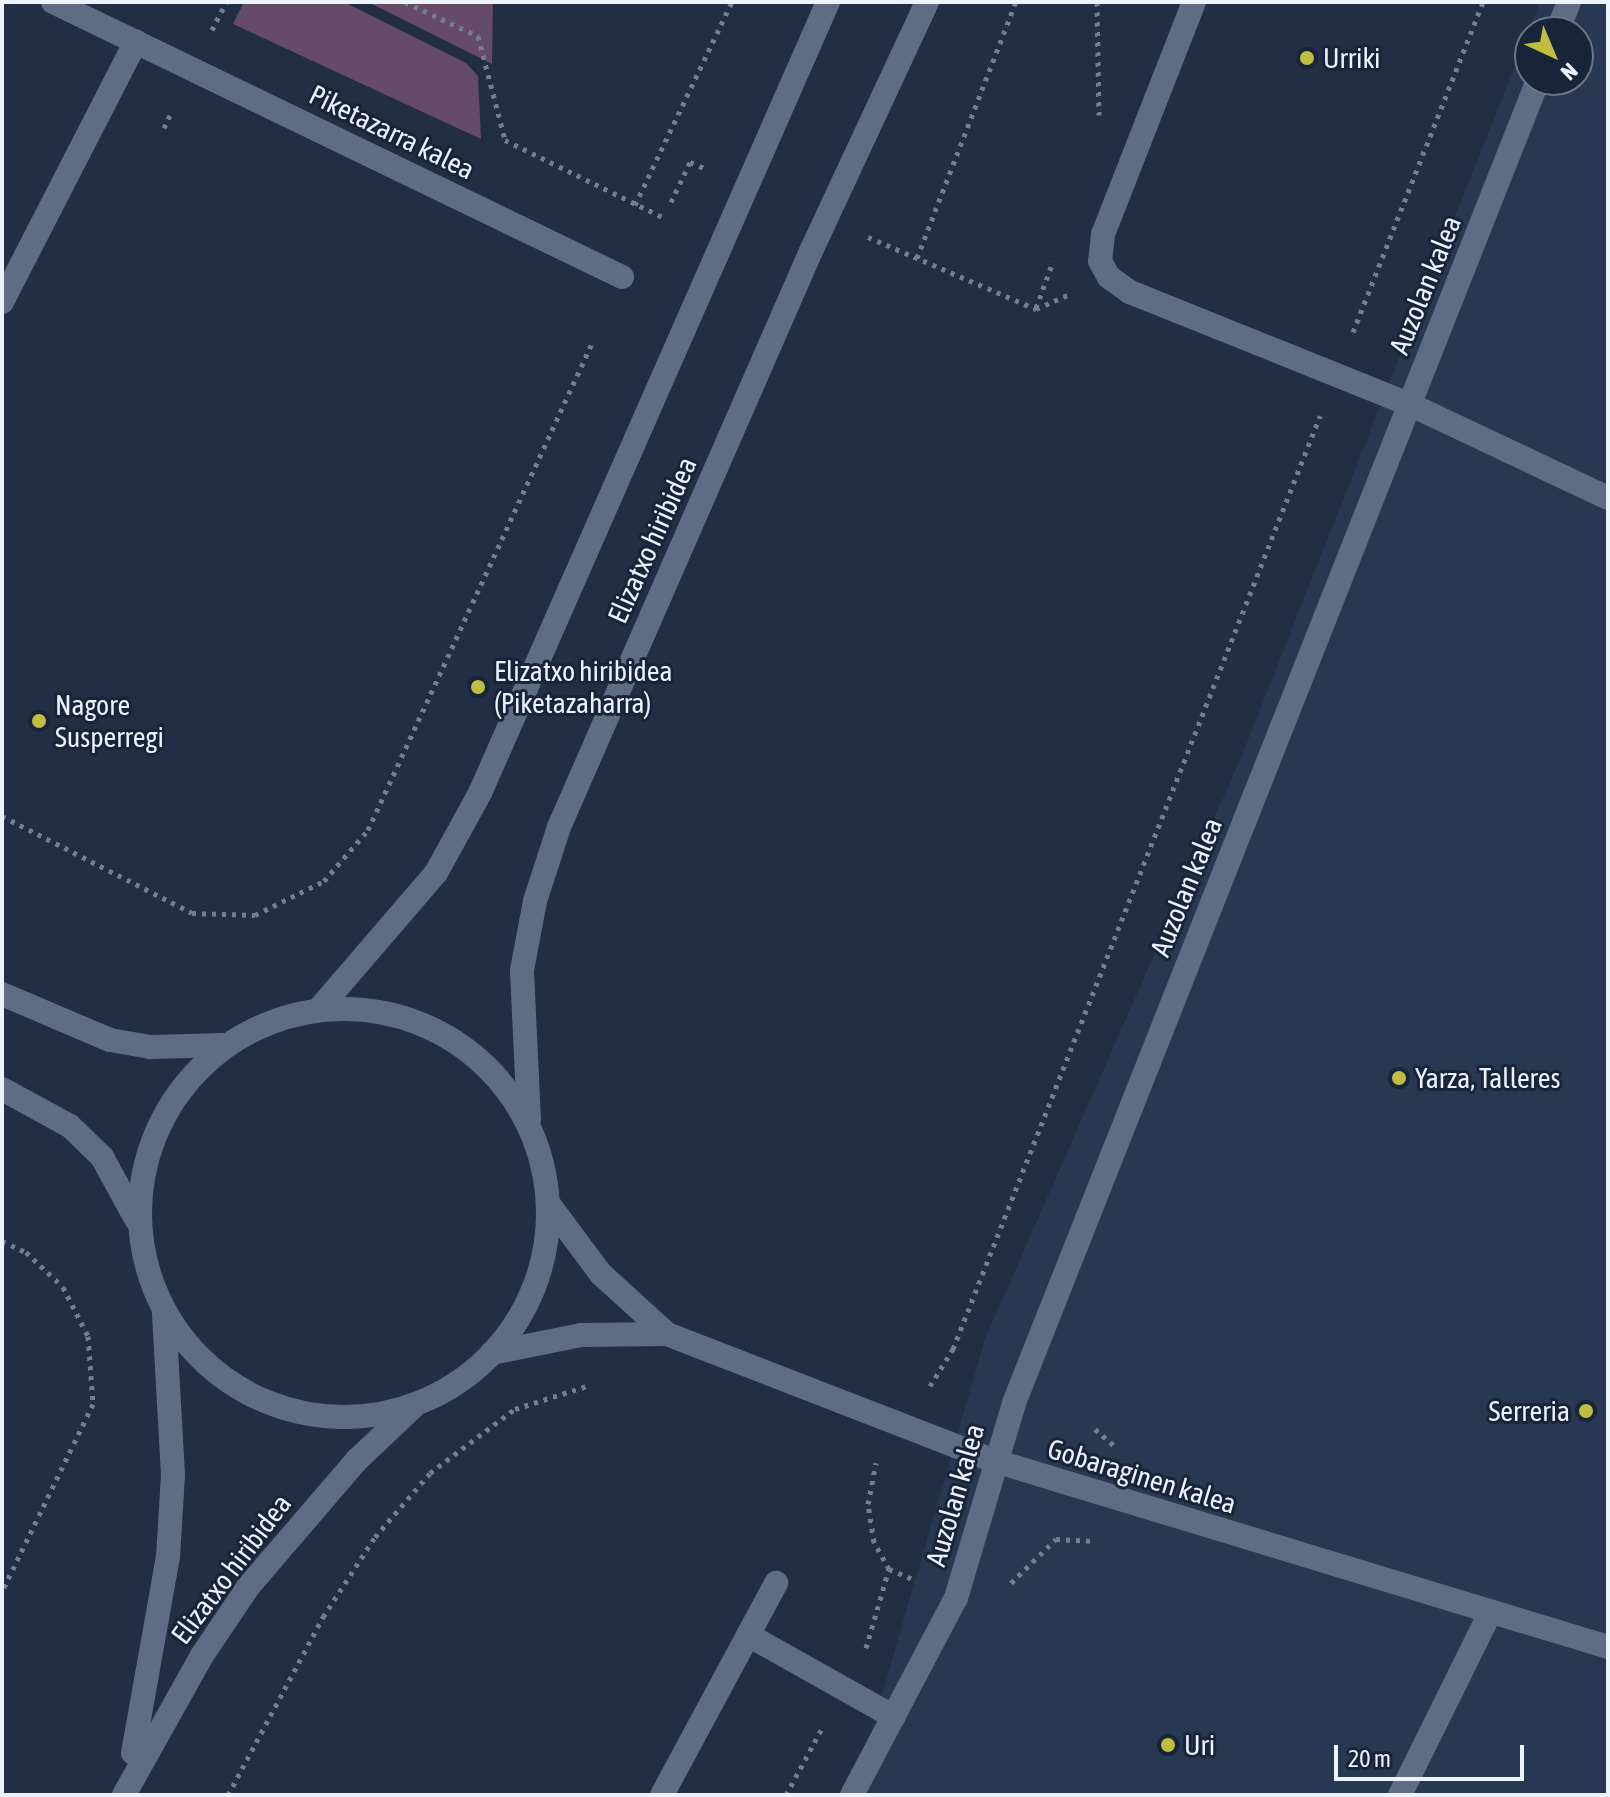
<!DOCTYPE html>
<style>
body{margin:0}
#map{position:relative;width:1610px;height:1797px;overflow:hidden;background:#212e43;font-family:"Asap Condensed",sans-serif}
div>[style]{position:absolute}
.built>*{inset:0;background:#293852}
.green>*{inset:0;background:#654a69}
.path>*{height:5px;margin-top:-2.5px;transform-origin:0;background:repeating-linear-gradient(90deg,#747e90 0 4px,transparent 0 10px)}
.lane>*{height:24px;margin:-12px;padding:0 12px;transform-origin:12px;border-radius:12px;background:#5e6c85}
.street>*{height:24px;margin:-12px;padding:0 12px;transform-origin:12px;border-radius:12px;background:#5e6c85}
.secondary>*{height:24px;margin:-12px;padding:0 12px;transform-origin:12px;border-radius:12px;background:#5e6c85}
.secondary>.ring{margin:-12px;padding:0;box-sizing:content-box;background:none;border:24px solid #5e6c85;border-radius:50%}
.dots>*{width:22px;height:22px;translate:-50% -50%;box-sizing:border-box;border:4px solid #182438;border-radius:50%}
span{translate:-50% -50%;white-space:nowrap;text-align:center;line-height:1.15;-webkit-text-stroke:6px #182438;paint-order:stroke}
.poi-label{font-size:28px;color:#ecf2fe}
.left{translate:0 -50%;text-align:left}
.right{translate:-100% -50%;text-align:right}
.street-label{font-size:28px;color:#ecf2fe}
.frame{position:absolute;inset:0;border:4px solid #ecf2fe;pointer-events:none}
.north{position:absolute;left:1514px;top:16px;width:80px;height:80px;box-sizing:border-box;background:#182438;border:2px solid #6d7687;border-radius:50%;rotate:136deg;font-size:22px;font-weight:700;line-height:32px;text-align:center;color:#ecf2fe}
.north::after{content:'';display:block;margin:auto;width:28px;height:36px;background:#c0be41;clip-path:polygon(50% 0,100% 100%,50% 72%,0 100%)}
.scale{position:absolute;left:1334px;top:1745px;width:190px;height:36px;box-sizing:border-box;border:4px solid #ecf2fe;border-top:0;padding-left:10px;font-size:24px;line-height:28px;white-space:nowrap;color:#ecf2fe;-webkit-text-stroke:6px #182438;paint-order:stroke}
</style>
<div id="map">
<div class="built">
<div style="clip-path:polygon(evenodd,1540px 2px,1608px 2px,1608px 1795px,853px 1795px,985px 1339px,1242px 755px,1540px 2px,1530px 32px,1578px 32px,1578px 80px,1530px 80px,1530px 32px)"></div>
</div>
<div class="green">
<div style="clip-path:polygon(244px 2px,344px 2px,466px 63px,478px 76px,481px 139px,233px 24px)"></div>
<div style="clip-path:polygon(368px 2px,493px 2px,492px 64px)"></div>
</div>
<div class="path">
<div style="left:405px;top:2px;width:81px;rotate:25deg"></div>
<div style="left:478px;top:36px;width:107px;rotate:75.4deg"></div>
<div style="left:505px;top:140px;width:177px;rotate:26.1deg"></div>
<div style="left:1097px;top:2px;width:113px;rotate:89deg"></div>
<div style="left:212px;top:30px;width:31px;rotate:-63deg"></div>
<div style="left:164px;top:128px;width:19px;rotate:-65deg"></div>
<div style="left:671px;top:202px;width:44px;rotate:-64.6deg"></div>
<div style="left:690px;top:162px;width:15px;rotate:23deg"></div>
<div style="left:635px;top:205px;width:225px;rotate:-64.5deg"></div>
<div style="left:868px;top:237px;width:183px;rotate:23.2deg"></div>
<div style="left:1036px;top:309px;width:35px;rotate:-24deg"></div>
<div style="left:917px;top:258px;width:274px;rotate:-68.9deg"></div>
<div style="left:1036px;top:308px;width:50px;rotate:-70.1deg"></div>
<div style="left:1353px;top:332px;width:355px;rotate:-68.5deg"></div>
<div style="left:2px;top:816px;width:213px;rotate:27deg"></div>
<div style="left:192px;top:913px;width:63px;rotate:1.8deg"></div>
<div style="left:255px;top:915px;width:77px;rotate:-26.2deg"></div>
<div style="left:324px;top:881px;width:67px;rotate:-49.2deg"></div>
<div style="left:368px;top:830px;width:538px;rotate:-65.29deg"></div>
<div style="left:2px;top:1241px;width:26px;rotate:25deg"></div>
<div style="left:26px;top:1252px;width:51px;rotate:43.4deg"></div>
<div style="left:63px;top:1287px;width:55px;rotate:63deg"></div>
<div style="left:88px;top:1336px;width:68px;rotate:85.8deg"></div>
<div style="left:93px;top:1404px;width:208px;rotate:115.9deg"></div>
<div style="left:930px;top:1386px;width:44px;rotate:-58.1deg"></div>
<div style="left:953px;top:1349px;width:1003px;rotate:-68.53deg"></div>
<div style="left:1095px;top:1429px;width:28px;rotate:41deg"></div>
<div style="left:889px;top:1569px;width:28px;rotate:23deg"></div>
<div style="left:1011px;top:1583px;width:63px;rotate:-44.4deg"></div>
<div style="left:1056px;top:1539px;width:34px;rotate:3deg"></div>
<div style="left:866px;top:1648px;width:82px;rotate:-73.8deg"></div>
<div style="left:889px;top:1569px;width:31px;rotate:-119deg"></div>
<div style="left:874px;top:1542px;width:38px;rotate:-99deg"></div>
<div style="left:868px;top:1504px;width:42px;rotate:-79deg"></div>
<div style="left:228px;top:1795px;width:202px;rotate:-61.9deg"></div>
<div style="left:323px;top:1617px;width:95px;rotate:-57deg"></div>
<div style="left:375px;top:1537px;width:84px;rotate:-49.3deg"></div>
<div style="left:430px;top:1473px;width:106px;rotate:-37deg"></div>
<div style="left:515px;top:1409px;width:79px;rotate:-17.7deg"></div>
<div style="left:786px;top:1795px;width:74px;rotate:-61.7deg"></div>
</div>
<div class="lane">
<div style="left:1194px;top:2px;width:249px;rotate:111.4deg"></div>
<div style="left:1103px;top:234px;width:27px;rotate:96deg"></div>
<div style="left:1100px;top:261px;width:18px;rotate:61deg"></div>
<div style="left:1109px;top:277px;width:26px;rotate:36deg"></div>
<div style="left:1130px;top:292px;width:301px;rotate:21.9deg"></div>
<div style="left:1400px;top:1795px;width:203px;rotate:-63.7deg"></div>
</div>
<div class="street">
<div style="left:53px;top:2px;width:632px;rotate:25.79deg"></div>
<div style="left:1557px;top:32px;width:32px;rotate:-68deg"></div>
<div style="left:2px;top:302px;width:293px;rotate:-62.8deg"></div>
<div style="left:1409px;top:404px;width:220px;rotate:25.3deg"></div>
<div style="left:748px;top:1635px;width:167px;rotate:29.3deg"></div>
<div style="left:662px;top:1795px;width:241px;rotate:-61.7deg"></div>
<div style="left:852px;top:1795px;width:223px;rotate:-62.2deg"></div>
<div style="left:956px;top:1598px;width:203px;rotate:-73.4deg"></div>
<div style="left:1014px;top:1403px;width:1423px;rotate:-68.39deg"></div>
</div>
<div class="secondary">
<div style="left:2px;top:994px;width:117px;rotate:23.1deg"></div>
<div style="left:110px;top:1040px;width:41px;rotate:9.9deg"></div>
<div style="left:150px;top:1047px;width:75px;rotate:-1.5deg"></div>
<div class="ring" style="left:140px;top:1009px;width:384px;height:384px"></div>
<div style="left:319px;top:1009px;width:179px;rotate:-49.3deg"></div>
<div style="left:436px;top:873px;width:91px;rotate:-61.2deg"></div>
<div style="left:480px;top:793px;width:864px;rotate:-66.25deg"></div>
<div style="left:2px;top:1089px;width:77px;rotate:28.6deg"></div>
<div style="left:70px;top:1126px;width:45px;rotate:44.1deg"></div>
<div style="left:102px;top:1157px;width:71px;rotate:61.3deg"></div>
<div style="left:529px;top:1120px;width:150px;rotate:-92.7deg"></div>
<div style="left:522px;top:970px;width:70px;rotate:-79.3deg"></div>
<div style="left:535px;top:901px;width:78px;rotate:-72deg"></div>
<div style="left:559px;top:827px;width:629px;rotate:-66.37deg"></div>
<div style="left:811px;top:251px;width:275px;rotate:-65deg"></div>
<div style="left:548px;top:1203px;width:89px;rotate:53.3deg"></div>
<div style="left:601px;top:1274px;width:89px;rotate:42.3deg"></div>
<div style="left:667px;top:1334px;width:352px;rotate:21.2deg"></div>
<div style="left:995px;top:1461px;width:641px;rotate:16.88deg"></div>
<div style="left:492px;top:1353px;width:91px;rotate:-11.4deg"></div>
<div style="left:581px;top:1335px;width:86px;rotate:-0.7deg"></div>
<div style="left:133px;top:1753px;width:199px;rotate:-79.9deg"></div>
<div style="left:168px;top:1557px;width:82px;rotate:-86.5deg"></div>
<div style="left:173px;top:1475px;width:161px;rotate:-93.2deg"></div>
<div style="left:124px;top:1795px;width:158px;rotate:-60.8deg"></div>
<div style="left:201px;top:1657px;width:84px;rotate:-56.1deg"></div>
<div style="left:248px;top:1587px;width:167px;rotate:-49.4deg"></div>
<div style="left:357px;top:1460px;width:77px;rotate:-43.4deg"></div>
</div>
<div class="dots">
<div style="left:1307px;top:58px;background:#c0be41"></div>
<div style="left:478px;top:687px;background:#c0be41"></div>
<div style="left:39px;top:721px;background:#c0be41"></div>
<div style="left:1399px;top:1078px;background:#c0be41"></div>
<div style="left:1586px;top:1411px;background:#c0be41"></div>
<div style="left:1168px;top:1745px;background:#c0be41"></div>
</div>
<div class="poi-label">
<span class="left" style="left:1323px;top:58px">Urriki</span>
<span class="left" style="left:494px;top:687px">Elizatxo hiribidea<br>(Piketazaharra)</span>
<span class="left" style="left:55px;top:721px">Nagore<br>Susperregi</span>
<span class="left" style="left:1415px;top:1078px">Yarza, Talleres</span>
<span class="right" style="left:1570px;top:1411px">Serreria</span>
<span class="left" style="left:1184px;top:1745px">Uri</span>
</div>
<div class="street-label">
<span style="left:392px;top:132px;rotate:26deg">Piketazarra kalea</span>
<span style="left:1425px;top:285px;rotate:-68deg">Auzolan kalea</span>
<span style="left:652px;top:540px;rotate:-66deg">Elizatxo hiribidea</span>
<span style="left:1186px;top:887px;rotate:-68deg">Auzolan kalea</span>
<span style="left:1142px;top:1476px;rotate:17deg">Gobaraginen kalea</span>
<span style="left:955px;top:1495px;rotate:-74deg">Auzolan kalea</span>
<span style="left:231px;top:1569px;rotate:-53deg">Elizatxo hiribidea</span>
</div>
<div class="frame"></div>
<div class="north">N</div>
<div class="scale">20 m</div>
</div>
